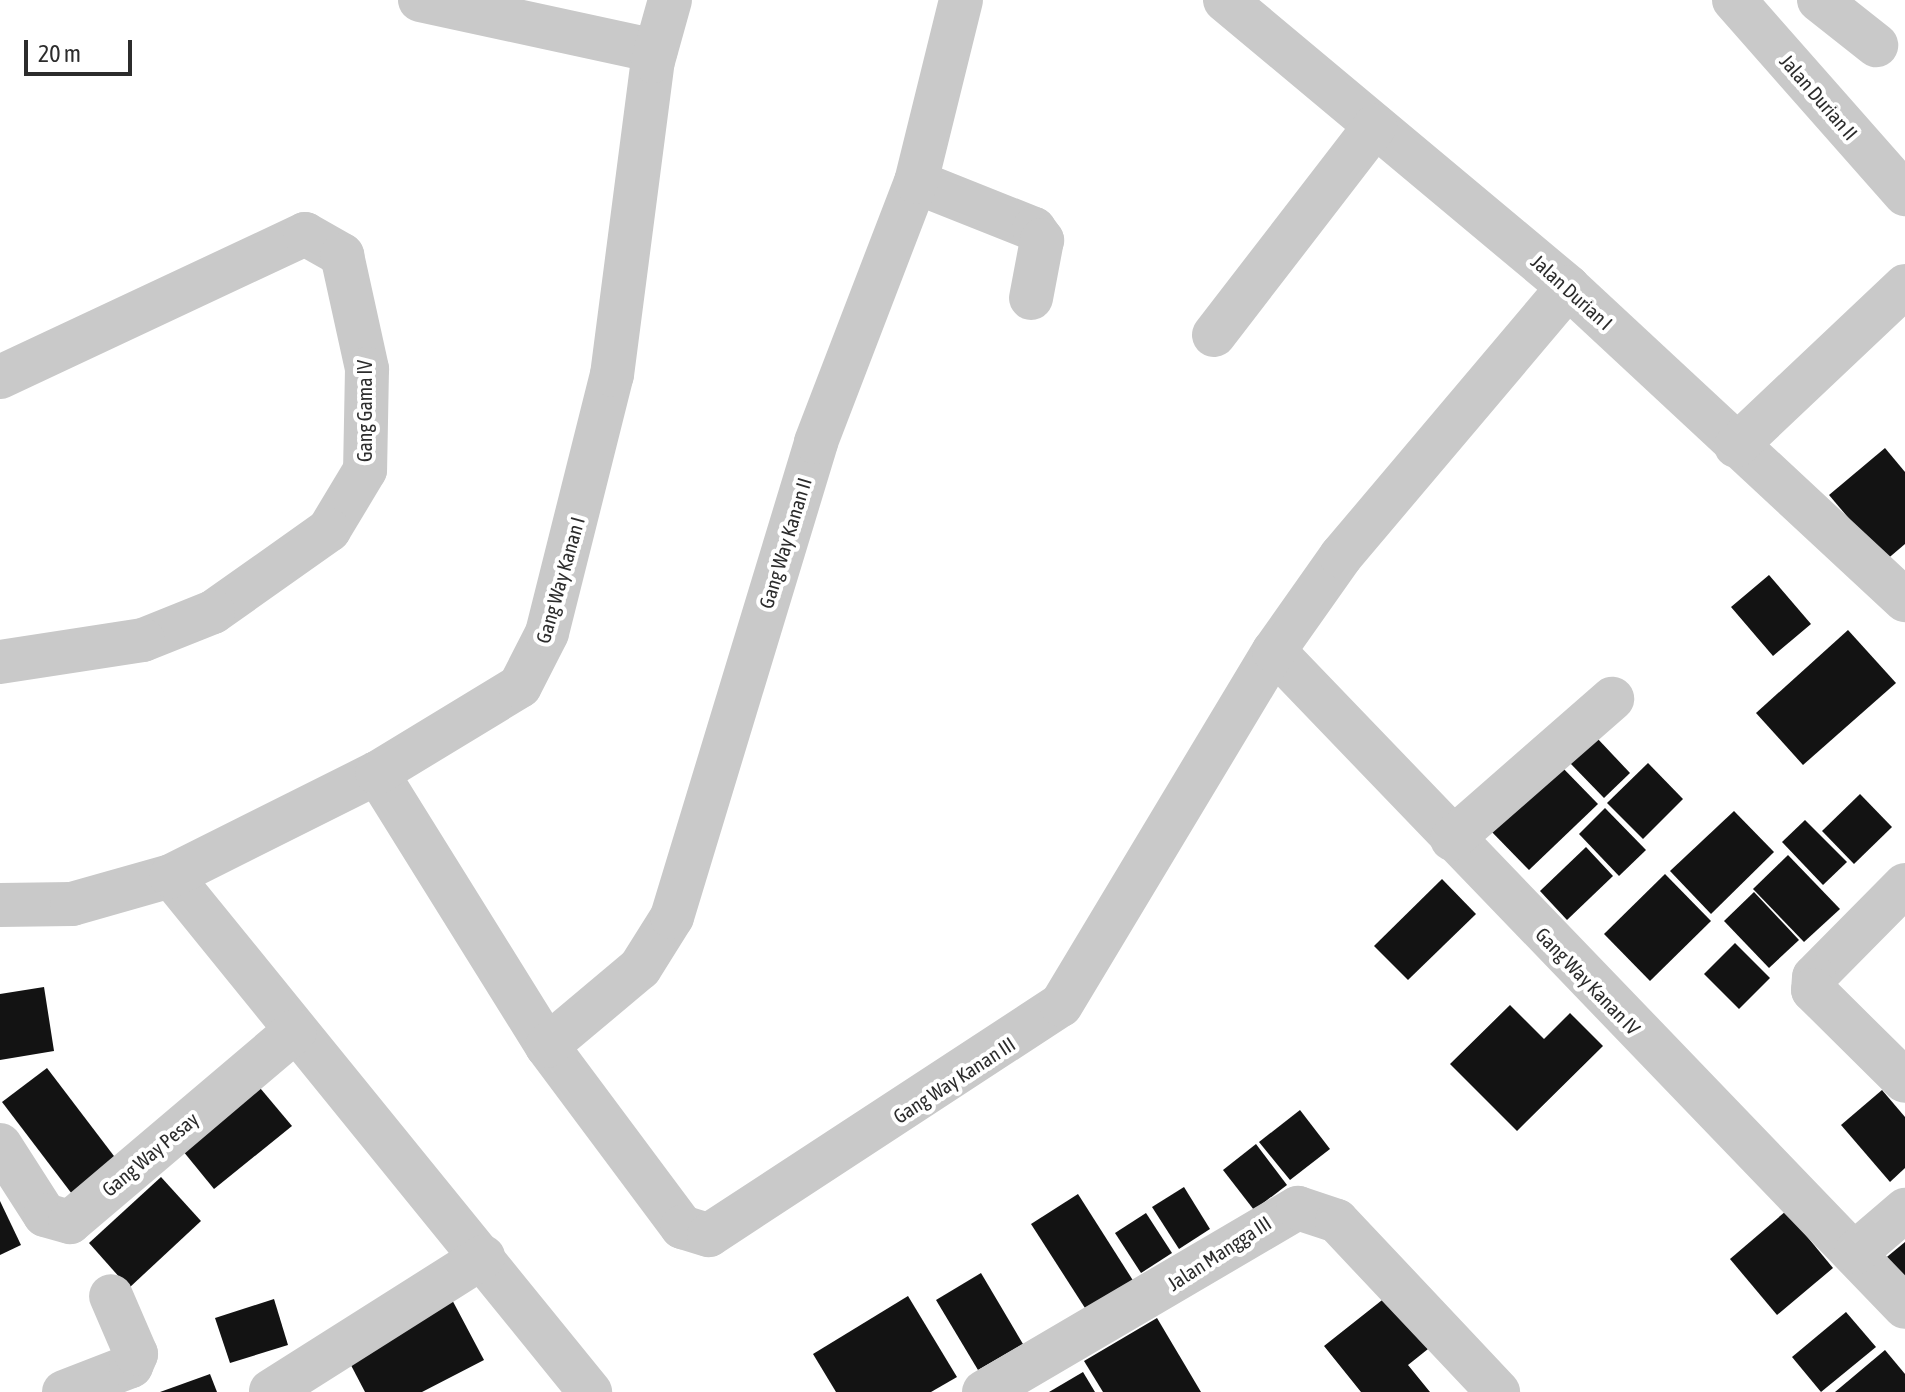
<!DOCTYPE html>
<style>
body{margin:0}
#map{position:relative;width:1905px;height:1392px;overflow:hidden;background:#fff;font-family:"Asap Condensed",sans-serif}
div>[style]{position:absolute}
.building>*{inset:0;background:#131313}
.minor>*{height:44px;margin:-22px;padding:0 22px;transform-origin:22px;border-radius:22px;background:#c9c9c9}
span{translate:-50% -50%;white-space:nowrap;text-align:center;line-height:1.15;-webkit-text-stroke:8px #fff;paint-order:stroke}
.street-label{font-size:20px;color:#2c2c2c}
.scale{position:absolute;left:24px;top:40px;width:108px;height:36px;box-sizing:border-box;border:4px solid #2c2c2c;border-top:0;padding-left:10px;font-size:24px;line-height:28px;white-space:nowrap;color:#2c2c2c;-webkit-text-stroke:6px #fff;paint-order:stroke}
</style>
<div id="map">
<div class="building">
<div style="clip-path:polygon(1885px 448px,1905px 472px,1905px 544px,1885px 561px,1829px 495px)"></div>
<div style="clip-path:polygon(1769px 575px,1811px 624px,1773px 656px,1731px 607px)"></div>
<div style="clip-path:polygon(1848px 630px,1896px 683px,1803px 765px,1756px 713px)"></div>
<div style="clip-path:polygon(1597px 738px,1630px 773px,1604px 798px,1570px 763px)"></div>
<div style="clip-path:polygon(1558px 763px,1598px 804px,1529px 870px,1489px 829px)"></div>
<div style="clip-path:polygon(1648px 763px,1683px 799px,1643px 839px,1607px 803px)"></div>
<div style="clip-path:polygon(1860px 794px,1892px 827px,1854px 864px,1822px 831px)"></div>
<div style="clip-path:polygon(1605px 808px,1646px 850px,1619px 876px,1579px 834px)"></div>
<div style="clip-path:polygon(1734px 811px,1774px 852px,1711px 914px,1670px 871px)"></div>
<div style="clip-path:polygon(1805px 820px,1847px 862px,1823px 885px,1782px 842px)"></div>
<div style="clip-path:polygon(1586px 847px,1613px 876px,1567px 920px,1540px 891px)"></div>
<div style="clip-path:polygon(1788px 855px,1840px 909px,1804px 942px,1753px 889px)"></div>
<div style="clip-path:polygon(1665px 874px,1711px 921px,1650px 981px,1604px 934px)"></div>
<div style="clip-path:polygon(1442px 879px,1476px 914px,1408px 980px,1374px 946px)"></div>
<div style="clip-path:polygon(1754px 892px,1799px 940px,1769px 968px,1724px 921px)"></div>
<div style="clip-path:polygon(1735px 943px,1770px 978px,1739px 1009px,1704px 974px)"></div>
<div style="clip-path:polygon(44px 987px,54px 1051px,0 1060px,0 994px)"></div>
<div style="clip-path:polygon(1510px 1005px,1544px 1039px,1570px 1013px,1603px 1046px,1517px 1131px,1450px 1064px)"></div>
<div style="clip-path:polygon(47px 1068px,117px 1160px,72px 1194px,2px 1102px)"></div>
<div style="clip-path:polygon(250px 1076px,292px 1126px,214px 1189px,174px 1140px)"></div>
<div style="clip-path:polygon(1882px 1090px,1905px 1117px,1905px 1168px,1890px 1182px,1841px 1125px)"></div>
<div style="clip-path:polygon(1300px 1110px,1330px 1149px,1290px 1180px,1259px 1142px)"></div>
<div style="clip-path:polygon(1256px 1144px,1287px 1185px,1254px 1210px,1223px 1170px)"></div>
<div style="clip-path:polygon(161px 1177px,201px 1221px,129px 1288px,89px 1243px)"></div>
<div style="clip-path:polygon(1184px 1187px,1210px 1229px,1179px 1249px,1152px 1207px)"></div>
<div style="clip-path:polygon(1078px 1194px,1141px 1293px,1094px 1322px,1031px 1224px)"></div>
<div style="clip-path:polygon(0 1201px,21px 1245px,0 1255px)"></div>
<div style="clip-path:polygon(1786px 1211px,1833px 1268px,1777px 1315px,1730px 1259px)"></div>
<div style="clip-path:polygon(1146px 1213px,1172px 1253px,1141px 1273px,1115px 1233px)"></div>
<div style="clip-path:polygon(1905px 1242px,1905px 1287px,1882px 1261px)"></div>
<div style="clip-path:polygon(981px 1273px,1023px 1344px,978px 1370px,936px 1300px)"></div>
<div style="clip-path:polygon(1391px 1293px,1433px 1345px,1408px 1365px,1430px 1392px,1361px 1392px,1324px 1346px)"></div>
<div style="clip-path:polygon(449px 1294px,484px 1360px,422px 1392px,365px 1392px,342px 1348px)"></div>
<div style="clip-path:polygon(908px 1296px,957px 1377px,931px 1392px,836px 1392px,813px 1354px)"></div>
<div style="clip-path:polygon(274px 1299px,288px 1345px,230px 1363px,215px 1318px)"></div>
<div style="clip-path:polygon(1846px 1312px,1876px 1347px,1821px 1392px,1792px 1357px)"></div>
<div style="clip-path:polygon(1157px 1318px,1201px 1392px,1103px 1392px,1084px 1361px)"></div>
<div style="clip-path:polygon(1885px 1350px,1905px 1374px,1905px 1392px,1835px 1392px)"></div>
<div style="clip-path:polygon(1083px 1372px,1095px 1392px,1049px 1392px)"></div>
<div style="clip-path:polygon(210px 1374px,217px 1392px,160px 1392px)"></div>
</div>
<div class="minor">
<div style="left:420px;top:0;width:241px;rotate:12.2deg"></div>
<div style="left:1225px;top:0;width:447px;rotate:39.9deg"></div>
<div style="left:1568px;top:287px;width:460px;rotate:42.9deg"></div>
<div style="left:1734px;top:0;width:259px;rotate:48.6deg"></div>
<div style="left:1819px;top:0;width:73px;rotate:38.3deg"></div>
<div style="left:916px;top:182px;width:127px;rotate:21.7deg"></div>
<div style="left:1034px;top:229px;width:14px;rotate:54deg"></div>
<div style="left:1042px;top:240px;width:59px;rotate:100.7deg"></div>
<div style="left:1214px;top:335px;width:264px;rotate:-52.4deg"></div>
<div style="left:0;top:377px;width:337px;rotate:-25.1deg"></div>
<div style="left:305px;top:234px;width:43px;rotate:29.6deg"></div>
<div style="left:342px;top:255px;width:117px;rotate:77.6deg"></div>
<div style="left:367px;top:369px;width:101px;rotate:91.1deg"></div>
<div style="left:365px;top:470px;width:70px;rotate:121deg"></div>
<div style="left:329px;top:530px;width:142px;rotate:144.7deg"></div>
<div style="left:213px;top:612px;width:75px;rotate:158.2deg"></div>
<div style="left:143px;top:640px;width:145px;rotate:171.3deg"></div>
<div style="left:1736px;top:446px;width:233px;rotate:-43.4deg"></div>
<div style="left:1274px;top:651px;width:910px;rotate:46.11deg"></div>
<div style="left:377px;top:773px;width:322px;rotate:58.1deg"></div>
<div style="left:547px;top:1046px;width:226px;rotate:53.3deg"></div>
<div style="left:682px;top:1227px;width:28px;rotate:17deg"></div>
<div style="left:709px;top:1235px;width:420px;rotate:-33.2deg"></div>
<div style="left:1061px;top:1005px;width:413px;rotate:-59deg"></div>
<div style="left:1274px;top:651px;width:116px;rotate:-54.8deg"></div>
<div style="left:1341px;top:556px;width:352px;rotate:-49.8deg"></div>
<div style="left:1452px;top:839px;width:213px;rotate:-41.2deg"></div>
<div style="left:171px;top:876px;width:665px;rotate:50.92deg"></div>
<div style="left:1905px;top:885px;width:129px;rotate:134.7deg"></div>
<div style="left:1814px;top:977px;width:13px;rotate:94deg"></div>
<div style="left:1813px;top:990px;width:129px;rotate:44.7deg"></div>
<div style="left:0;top:905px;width:72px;rotate:-0.8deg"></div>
<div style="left:72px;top:904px;width:103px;rotate:-15.8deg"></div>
<div style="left:171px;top:876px;width:230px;rotate:-26.6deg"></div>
<div style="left:377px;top:773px;width:167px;rotate:-31.3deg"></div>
<div style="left:520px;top:686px;width:59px;rotate:-63deg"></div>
<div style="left:547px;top:633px;width:266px;rotate:-75.9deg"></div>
<div style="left:612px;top:375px;width:317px;rotate:-82.6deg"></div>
<div style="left:653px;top:61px;width:63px;rotate:-74.4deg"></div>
<div style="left:547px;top:1046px;width:121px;rotate:-40deg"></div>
<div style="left:640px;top:968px;width:60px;rotate:-57.9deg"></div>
<div style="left:672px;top:917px;width:496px;rotate:-73.1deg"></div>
<div style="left:816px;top:442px;width:279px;rotate:-69deg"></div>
<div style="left:916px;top:182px;width:187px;rotate:-76.1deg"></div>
<div style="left:0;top:1145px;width:83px;rotate:57.3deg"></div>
<div style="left:45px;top:1215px;width:26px;rotate:16deg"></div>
<div style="left:70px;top:1222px;width:295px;rotate:-40.3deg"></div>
<div style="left:1856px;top:1252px;width:65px;rotate:-40.6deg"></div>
<div style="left:271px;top:1391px;width:251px;rotate:-32.3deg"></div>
<div style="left:64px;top:1392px;width:72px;rotate:-21.2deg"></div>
<div style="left:131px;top:1366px;width:13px;rotate:-67deg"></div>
<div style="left:136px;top:1354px;width:63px;rotate:-113.3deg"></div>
<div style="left:984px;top:1392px;width:364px;rotate:-30.4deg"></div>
<div style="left:1298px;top:1208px;width:41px;rotate:18.4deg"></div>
<div style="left:1337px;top:1221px;width:235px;rotate:46.7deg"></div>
</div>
<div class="street-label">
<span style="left:1819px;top:97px;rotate:49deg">Jalan Durian II</span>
<span style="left:1572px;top:292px;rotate:42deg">Jalan Durian I</span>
<span style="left:364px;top:411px;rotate:-90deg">Gang Gama IV</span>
<span style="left:785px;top:543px;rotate:-73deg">Gang Way Kanan II</span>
<span style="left:560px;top:580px;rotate:-74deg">Gang Way Kanan I</span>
<span style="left:1588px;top:981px;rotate:46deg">Gang Way Kanan IV</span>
<span style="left:954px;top:1080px;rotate:-33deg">Gang Way Kanan III</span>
<span style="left:150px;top:1154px;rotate:-40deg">Gang Way Pesay</span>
<span style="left:1219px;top:1253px;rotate:-33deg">Jalan Mangga III</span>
</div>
<div class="scale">20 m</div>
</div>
